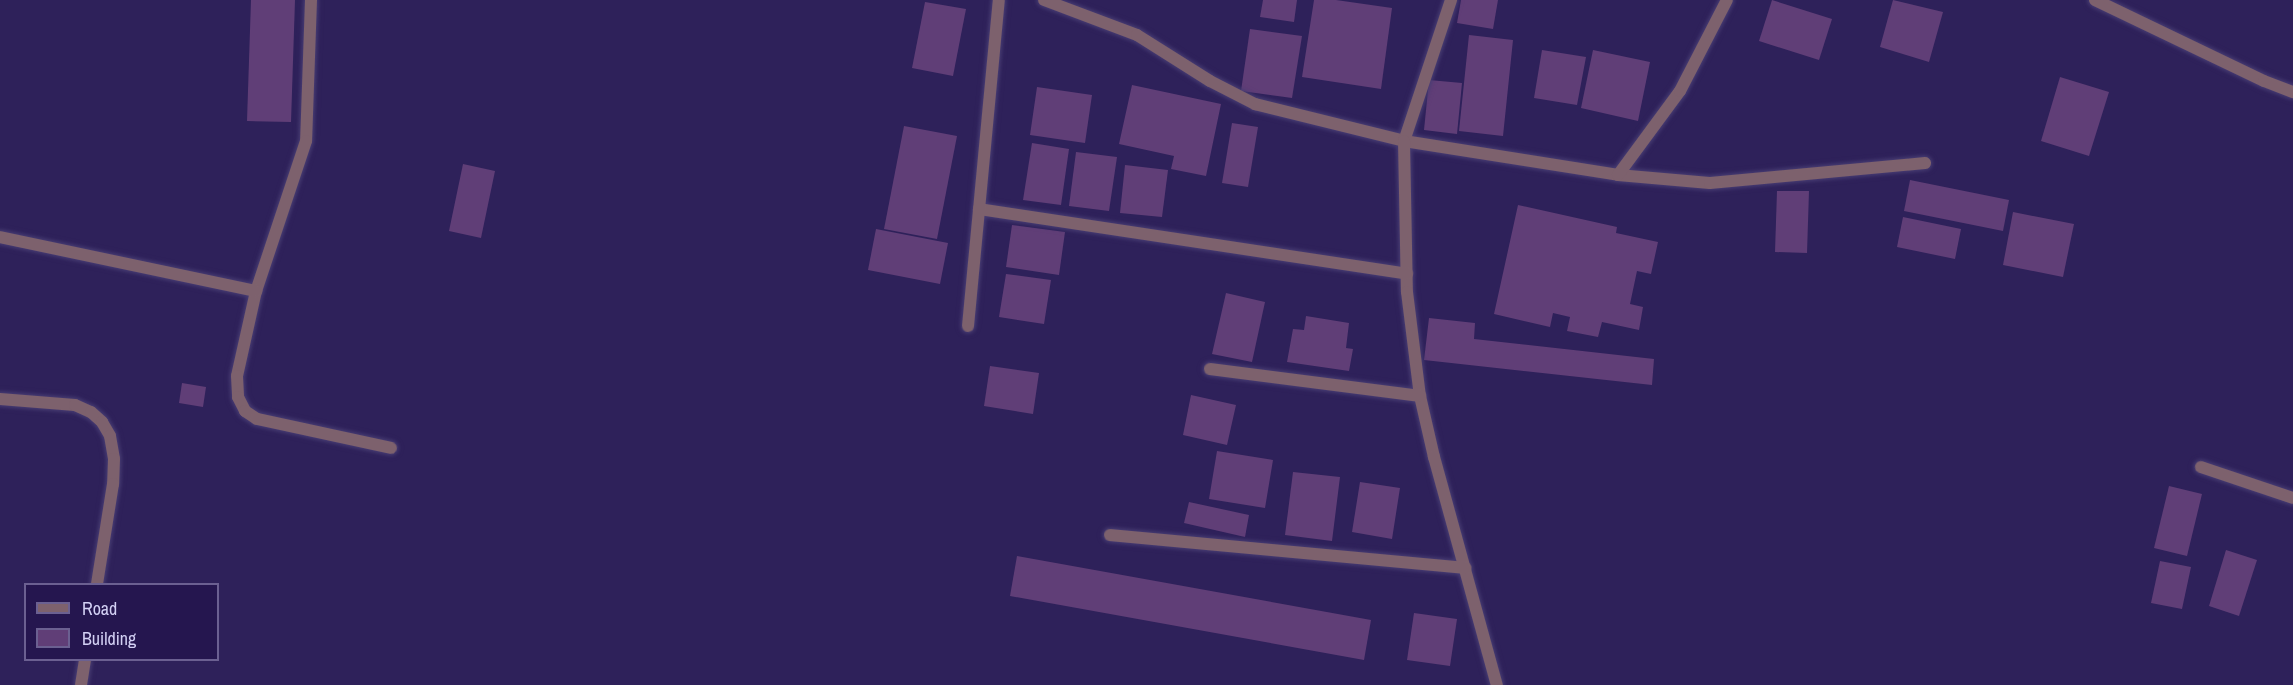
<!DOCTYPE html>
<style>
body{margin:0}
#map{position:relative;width:2293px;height:685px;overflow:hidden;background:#2e215a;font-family:"Archivo Narrow",sans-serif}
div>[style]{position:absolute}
.building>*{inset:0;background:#603e77}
.roads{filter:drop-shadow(0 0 2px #483d73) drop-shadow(0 0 2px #483d73)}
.street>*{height:12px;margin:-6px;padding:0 6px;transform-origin:6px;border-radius:6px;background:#7d616d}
span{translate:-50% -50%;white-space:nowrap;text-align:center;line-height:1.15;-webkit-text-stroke:4.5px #25164f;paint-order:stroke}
.legend{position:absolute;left:24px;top:583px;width:195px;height:78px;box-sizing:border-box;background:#25164f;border:2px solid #6b6091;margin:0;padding:8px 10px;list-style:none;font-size:18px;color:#d3d0f4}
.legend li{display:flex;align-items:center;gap:12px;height:30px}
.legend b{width:30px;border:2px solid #6b6091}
</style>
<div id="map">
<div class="building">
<div style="clip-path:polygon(251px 0,295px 0,291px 122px,247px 121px)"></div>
<div style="clip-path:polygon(1263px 0,1297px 0,1294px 22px,1260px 17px)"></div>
<div style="clip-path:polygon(1314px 0,1336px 0,1392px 8px,1381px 89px,1302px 77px)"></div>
<div style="clip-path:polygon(1461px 0,1498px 0,1493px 29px,1457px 23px)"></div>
<div style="clip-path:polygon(1772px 0,1832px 19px,1819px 60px,1759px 41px)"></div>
<div style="clip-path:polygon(1893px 0,1943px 12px,1929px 62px,1880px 47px)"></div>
<div style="clip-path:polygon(925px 2px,966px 9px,953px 76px,912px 68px)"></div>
<div style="clip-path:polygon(1250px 29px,1302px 36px,1292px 98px,1241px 91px)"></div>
<div style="clip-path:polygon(1469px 35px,1513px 40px,1503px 136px,1459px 131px)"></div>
<div style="clip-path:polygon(1542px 50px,1586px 57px,1577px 105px,1534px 98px)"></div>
<div style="clip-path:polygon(1593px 50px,1650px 62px,1638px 121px,1581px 108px)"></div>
<div style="clip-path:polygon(2060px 77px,2109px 92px,2089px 156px,2041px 141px)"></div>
<div style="clip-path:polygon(1429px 80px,1462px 83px,1457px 134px,1424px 130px)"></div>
<div style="clip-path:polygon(1132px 85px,1221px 104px,1206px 176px,1171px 169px,1174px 156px,1119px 144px)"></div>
<div style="clip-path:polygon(1037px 87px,1092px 95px,1085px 143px,1030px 135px)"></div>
<div style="clip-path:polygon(1232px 123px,1258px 127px,1248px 187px,1222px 183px)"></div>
<div style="clip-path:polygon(904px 126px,957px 136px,937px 239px,884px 229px)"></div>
<div style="clip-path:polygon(1032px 143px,1069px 149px,1061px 205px,1023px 200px)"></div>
<div style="clip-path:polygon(1076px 152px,1117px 157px,1109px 211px,1069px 206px)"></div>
<div style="clip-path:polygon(463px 164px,495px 171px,481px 238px,449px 231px)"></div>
<div style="clip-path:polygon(1125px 165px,1168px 170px,1162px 217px,1120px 213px)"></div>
<div style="clip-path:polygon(1910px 180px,2009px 200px,2003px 231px,1904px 211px)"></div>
<div style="clip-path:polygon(1777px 191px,1809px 191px,1807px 253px,1775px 252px)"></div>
<div style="clip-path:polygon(1518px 205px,1617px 227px,1616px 233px,1658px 242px,1651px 274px,1637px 271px,1630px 304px,1643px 307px,1639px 330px,1602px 322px,1598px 337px,1567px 331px,1570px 317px,1553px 313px,1550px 327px,1494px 314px)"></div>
<div style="clip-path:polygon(2013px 212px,2074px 224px,2063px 277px,2003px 265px)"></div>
<div style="clip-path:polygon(1903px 217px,1961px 229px,1955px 259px,1897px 247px)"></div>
<div style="clip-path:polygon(1012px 225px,1065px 232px,1059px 275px,1006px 267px)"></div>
<div style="clip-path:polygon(876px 229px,948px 243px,940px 284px,868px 270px)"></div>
<div style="clip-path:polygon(1006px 274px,1051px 280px,1044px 324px,999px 317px)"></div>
<div style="clip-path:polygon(1226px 293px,1265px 302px,1252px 362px,1212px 354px)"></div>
<div style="clip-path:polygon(1306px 316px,1349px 323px,1346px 348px,1353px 349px,1349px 371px,1287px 362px,1293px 329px,1304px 330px)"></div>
<div style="clip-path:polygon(1429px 318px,1475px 323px,1474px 339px,1654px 359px,1652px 385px,1424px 360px)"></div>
<div style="clip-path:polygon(990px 366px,1039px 373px,1033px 414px,984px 406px)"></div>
<div style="clip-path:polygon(182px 383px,206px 387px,203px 407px,179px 403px)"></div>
<div style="clip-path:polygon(1191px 395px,1236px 405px,1227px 445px,1183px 435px)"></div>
<div style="clip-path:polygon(1217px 451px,1273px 460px,1265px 508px,1209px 499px)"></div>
<div style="clip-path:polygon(1293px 472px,1340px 477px,1332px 541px,1285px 535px)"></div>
<div style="clip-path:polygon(1360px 482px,1400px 488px,1392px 539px,1352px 532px)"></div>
<div style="clip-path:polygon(2169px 486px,2202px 494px,2187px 556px,2154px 548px)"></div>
<div style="clip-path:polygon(1189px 502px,1249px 515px,1245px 537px,1184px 523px)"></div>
<div style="clip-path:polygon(2226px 550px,2257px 560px,2239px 616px,2209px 606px)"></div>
<div style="clip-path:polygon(1017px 556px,1371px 620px,1364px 660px,1010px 596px)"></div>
<div style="clip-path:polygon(2160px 561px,2191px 567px,2182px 609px,2151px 603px)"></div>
<div style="clip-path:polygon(1414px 613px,1457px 619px,1450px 666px,1407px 660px)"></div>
</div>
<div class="roads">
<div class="street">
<div style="left:311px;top:0;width:141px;rotate:92deg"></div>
<div style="left:306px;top:141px;width:158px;rotate:108.4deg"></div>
<div style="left:256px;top:291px;width:87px;rotate:102.6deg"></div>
<div style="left:237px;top:376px;width:21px;rotate:87deg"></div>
<div style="left:238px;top:397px;width:16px;rotate:63deg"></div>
<div style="left:245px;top:411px;width:14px;rotate:34deg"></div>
<div style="left:257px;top:419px;width:137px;rotate:12.2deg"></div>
<div style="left:1044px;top:0;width:99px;rotate:20.6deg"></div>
<div style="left:1137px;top:35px;width:86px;rotate:32.2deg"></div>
<div style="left:1210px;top:81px;width:51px;rotate:27.1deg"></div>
<div style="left:1255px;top:104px;width:154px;rotate:13.9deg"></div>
<div style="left:1404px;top:141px;width:217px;rotate:9deg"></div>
<div style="left:1618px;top:175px;width:92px;rotate:5deg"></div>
<div style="left:1710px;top:183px;width:216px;rotate:-5.3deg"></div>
<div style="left:1451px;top:0;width:149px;rotate:108.4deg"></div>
<div style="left:1404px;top:141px;width:151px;rotate:88.9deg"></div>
<div style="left:1407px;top:292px;width:105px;rotate:82.9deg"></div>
<div style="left:1420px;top:396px;width:63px;rotate:77.1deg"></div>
<div style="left:1434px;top:457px;width:237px;rotate:74.6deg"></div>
<div style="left:2095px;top:0;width:187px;rotate:25.6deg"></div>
<div style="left:2264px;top:81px;width:31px;rotate:21deg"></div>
<div style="left:1618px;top:175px;width:104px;rotate:-53.6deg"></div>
<div style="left:1680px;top:91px;width:102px;rotate:-62.7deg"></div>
<div style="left:979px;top:209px;width:433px;rotate:8.6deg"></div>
<div style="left:0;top:237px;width:262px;rotate:11.9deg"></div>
<div style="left:968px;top:326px;width:327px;rotate:-84.6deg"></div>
<div style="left:1210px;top:369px;width:212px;rotate:7.3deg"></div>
<div style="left:0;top:399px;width:75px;rotate:4.6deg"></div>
<div style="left:75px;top:405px;width:17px;rotate:24deg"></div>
<div style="left:91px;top:412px;width:15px;rotate:42deg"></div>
<div style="left:102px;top:422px;width:16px;rotate:60deg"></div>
<div style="left:110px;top:436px;width:23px;rotate:80deg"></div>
<div style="left:114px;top:459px;width:25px;rotate:92deg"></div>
<div style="left:113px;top:484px;width:101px;rotate:99.1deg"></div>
<div style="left:2201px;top:467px;width:97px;rotate:18.6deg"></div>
<div style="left:1110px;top:535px;width:357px;rotate:5.3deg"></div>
<div style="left:81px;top:685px;width:25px;rotate:-81deg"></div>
</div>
</div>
<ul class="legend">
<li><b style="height:8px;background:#7d616d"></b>Road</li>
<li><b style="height:16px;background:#603e77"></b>Building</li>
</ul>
</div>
